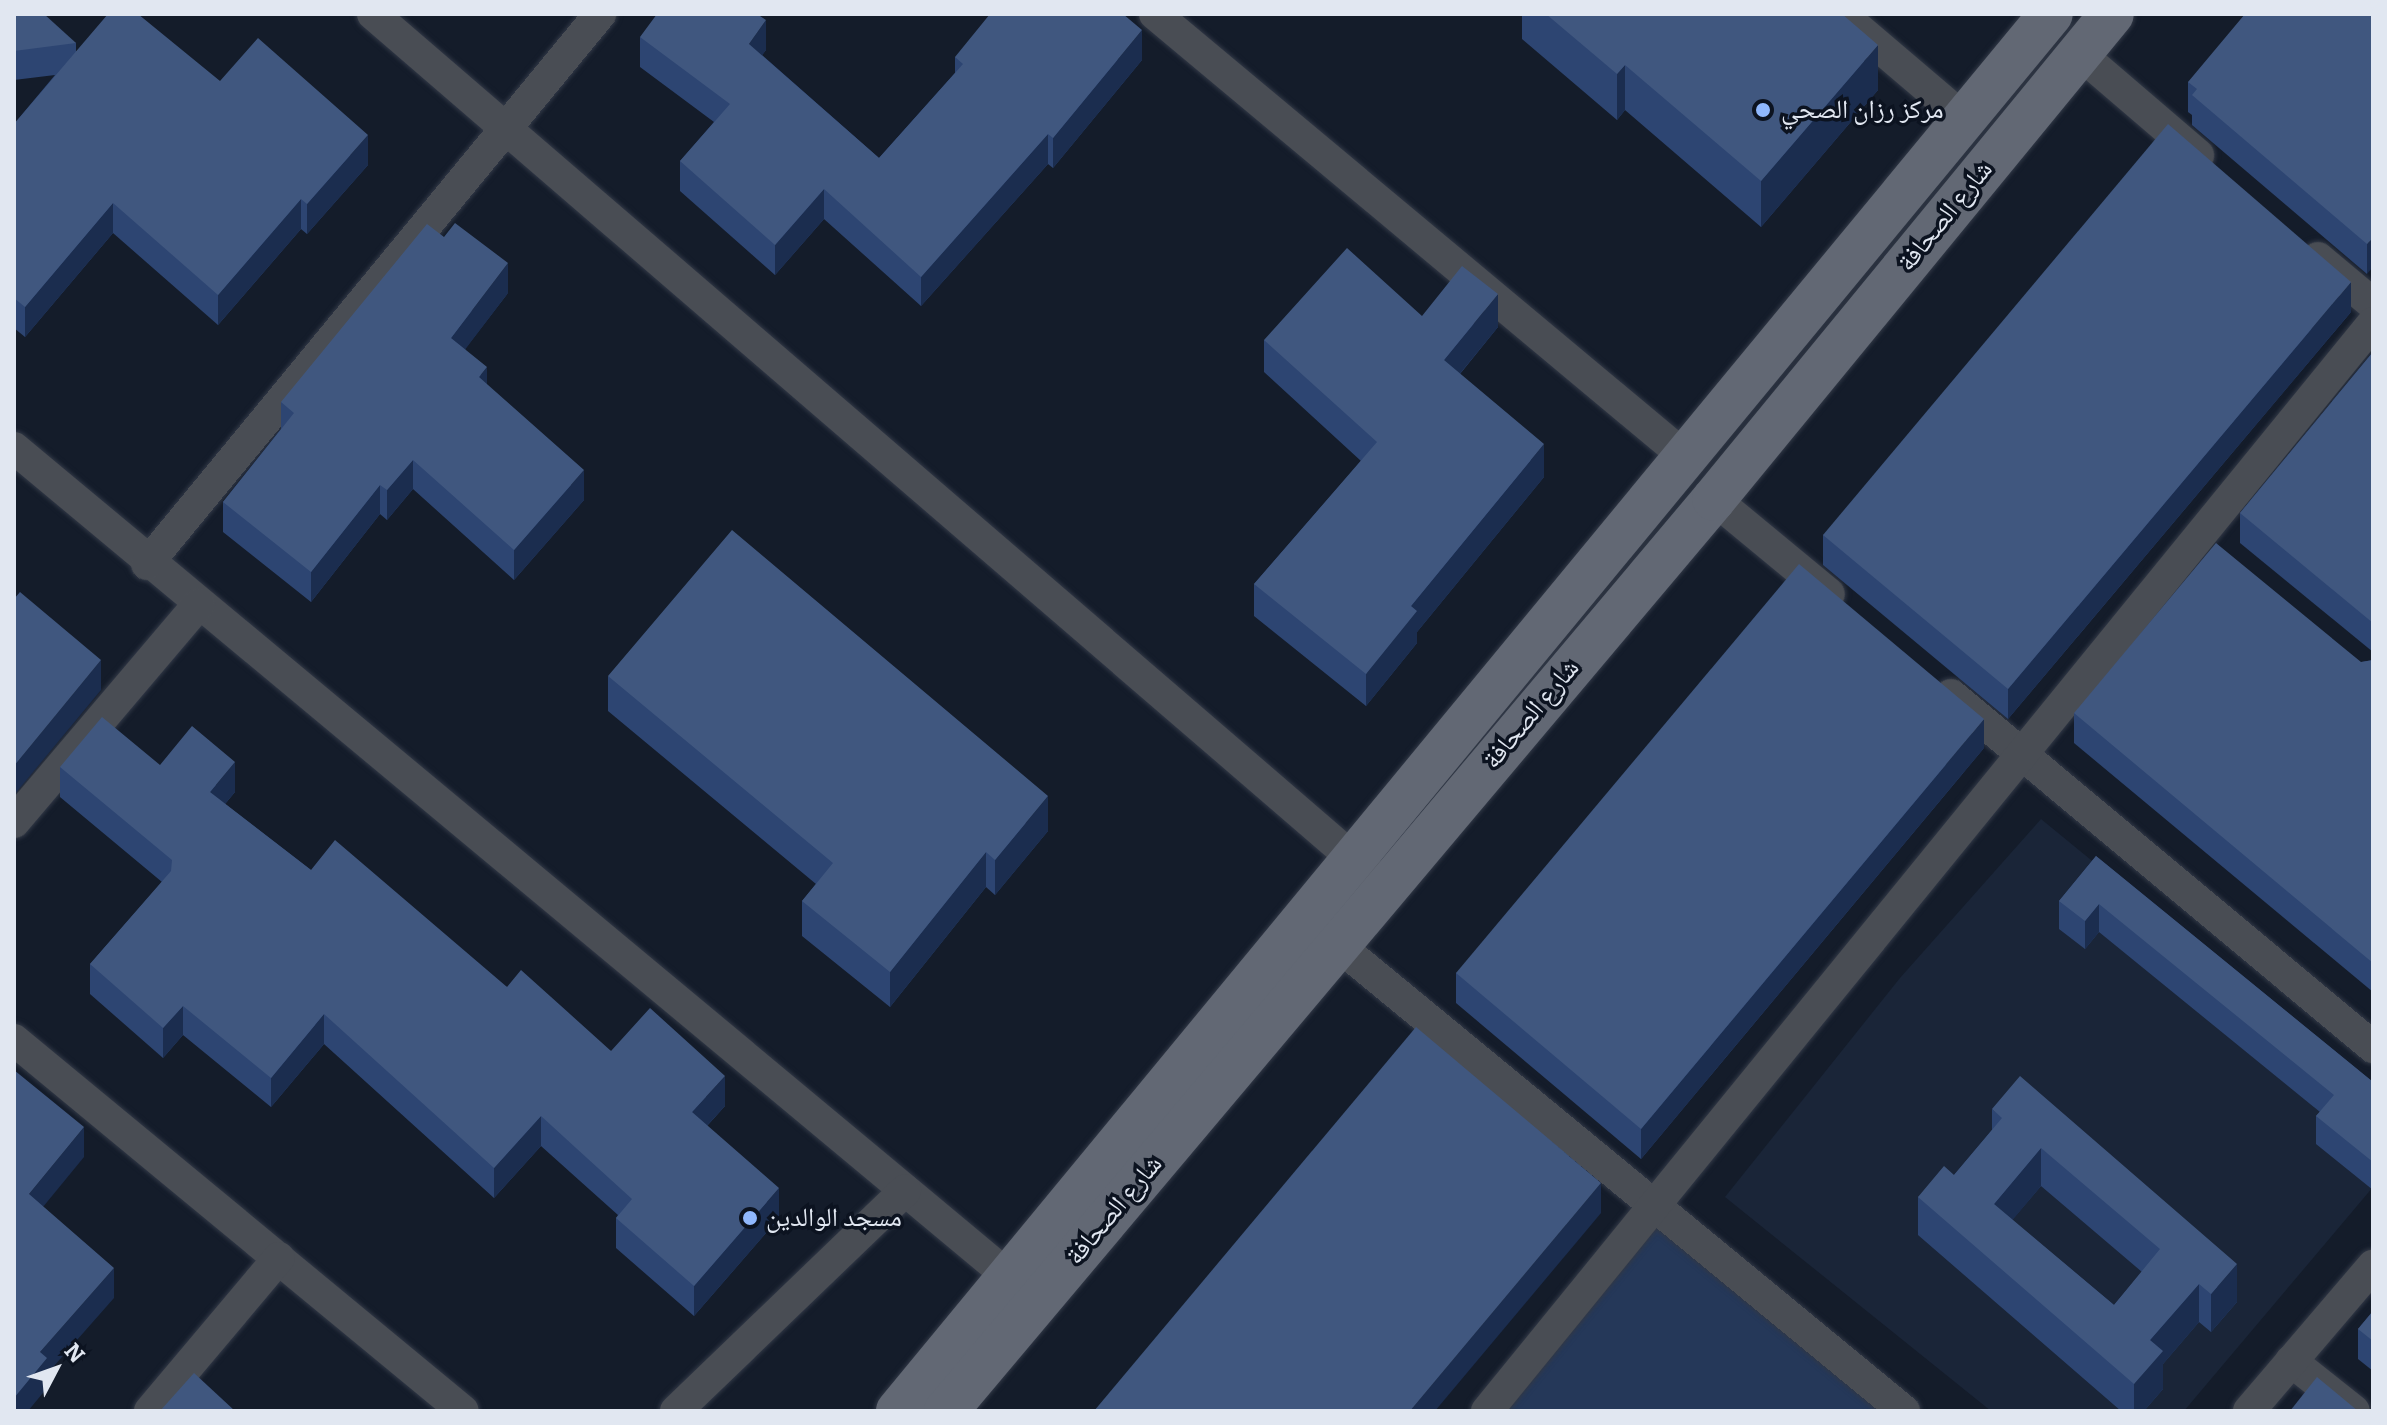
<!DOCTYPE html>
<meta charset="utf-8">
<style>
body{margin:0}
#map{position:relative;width:2387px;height:1425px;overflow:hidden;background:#141c2a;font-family:Bitter,"Noto Naskh Arabic",serif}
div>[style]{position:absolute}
.built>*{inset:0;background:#1a2538}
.green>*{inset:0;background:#253859}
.roads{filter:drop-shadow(0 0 2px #313846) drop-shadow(0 0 2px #313846)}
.street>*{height:32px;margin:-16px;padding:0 16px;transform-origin:16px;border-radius:16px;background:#494d54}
.secondary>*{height:44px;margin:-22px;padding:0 22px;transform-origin:22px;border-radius:22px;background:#626874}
.wall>*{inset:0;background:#2d4572}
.shaded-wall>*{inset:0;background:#1b2d4f}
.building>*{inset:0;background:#40577f}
.dots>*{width:22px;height:22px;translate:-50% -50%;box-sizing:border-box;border:4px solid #0c1320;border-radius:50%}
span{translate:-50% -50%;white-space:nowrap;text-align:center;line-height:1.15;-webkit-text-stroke:7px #0c1320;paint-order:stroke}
.poi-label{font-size:26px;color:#e1e7f1}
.left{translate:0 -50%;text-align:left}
.street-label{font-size:26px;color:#e1e7f1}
.frame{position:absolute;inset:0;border:16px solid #e1e7f1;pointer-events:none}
.north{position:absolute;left:16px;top:1329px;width:80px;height:80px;-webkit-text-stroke:6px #0c1320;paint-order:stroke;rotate:49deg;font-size:22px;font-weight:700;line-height:32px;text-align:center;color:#e1e7f1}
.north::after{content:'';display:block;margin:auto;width:28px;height:36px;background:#e1e7f1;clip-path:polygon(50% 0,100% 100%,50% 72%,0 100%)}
</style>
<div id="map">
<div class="built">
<div style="clip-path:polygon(2041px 819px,2373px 1091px,2373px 1187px,2184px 1411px,1991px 1411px,1725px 1197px,1900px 978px)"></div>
</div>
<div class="green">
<div style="clip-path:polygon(1658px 1224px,1883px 1411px,1506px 1411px)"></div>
</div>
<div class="roads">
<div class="street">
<div style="left:373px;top:14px;width:1316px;rotate:40.75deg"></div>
<div style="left:1155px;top:14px;width:688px;rotate:39.87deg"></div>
<div style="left:1841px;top:14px;width:160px;rotate:40.4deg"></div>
<div style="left:2079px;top:53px;width:157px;rotate:40.6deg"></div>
<div style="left:2318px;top:258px;width:72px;rotate:39.9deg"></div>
<div style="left:14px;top:448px;width:1292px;rotate:39.79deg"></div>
<div style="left:1714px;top:499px;width:149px;rotate:39.6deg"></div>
<div style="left:147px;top:564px;width:713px;rotate:-50.52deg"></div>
<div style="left:1951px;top:695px;width:550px;rotate:39.83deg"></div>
<div style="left:14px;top:822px;width:286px;rotate:-49.7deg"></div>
<div style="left:1322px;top:932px;width:754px;rotate:39.46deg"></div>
<div style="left:14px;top:1040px;width:582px;rotate:39.57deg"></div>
<div style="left:2291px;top:1361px;width:80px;rotate:38.4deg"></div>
<div style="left:150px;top:1411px;width:200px;rotate:-49.9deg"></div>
<div style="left:676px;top:1411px;width:318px;rotate:-43.9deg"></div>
<div style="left:1487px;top:1411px;width:1403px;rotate:-50.84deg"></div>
<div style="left:2249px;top:1411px;width:191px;rotate:-49.5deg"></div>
</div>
<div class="secondary">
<div style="left:898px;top:1411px;width:1811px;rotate:-50.47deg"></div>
<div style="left:946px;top:1411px;width:1192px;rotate:-49.9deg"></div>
<div style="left:1714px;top:499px;width:627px;rotate:-50.63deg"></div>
</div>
</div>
<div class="wall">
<div style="clip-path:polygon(14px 14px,76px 43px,76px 51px,220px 81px,368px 165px,307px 234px,301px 229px,218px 325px,113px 233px,25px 337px,14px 328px,14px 124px,55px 75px,14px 80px)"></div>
<div style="clip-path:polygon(1522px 14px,1842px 14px,1878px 90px,1761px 227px,1625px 110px,1617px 120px,1522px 39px)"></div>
<div style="clip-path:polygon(2373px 14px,2367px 274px,2192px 125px,2192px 115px,2188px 112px,2188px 82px)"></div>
<div style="clip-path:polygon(640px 37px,766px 50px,762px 55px,879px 158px,955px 73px,955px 57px,1142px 60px,1053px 168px,1048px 164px,921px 306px,824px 219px,775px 275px,680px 191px,680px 161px,714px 122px,640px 67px)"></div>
<div style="clip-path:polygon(508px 293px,465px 349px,487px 385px,584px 500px,514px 580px,413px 489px,387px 520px,380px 514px,311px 602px,223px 532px,223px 502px,281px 429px,281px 402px)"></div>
<div style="clip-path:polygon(2351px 312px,2008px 719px,1823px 565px,1823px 535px)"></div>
<div style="clip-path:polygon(1422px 316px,1498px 327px,1460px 374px,1544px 477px,1417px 632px,1417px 643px,1366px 706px,1254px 616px,1254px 584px,1361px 461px,1264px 372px,1264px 340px)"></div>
<div style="clip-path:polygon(2373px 352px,2373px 652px,2240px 543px,2240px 513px)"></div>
<div style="clip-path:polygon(2373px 660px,2373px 992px,2074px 743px,2074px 713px)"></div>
<div style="clip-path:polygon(608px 676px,1048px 831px,995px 895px,986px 887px,890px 1007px,802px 936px,802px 901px,816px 884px,608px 711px)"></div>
<div style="clip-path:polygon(1984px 748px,1641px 1159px,1456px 1003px,1456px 973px)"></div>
<div style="clip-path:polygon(160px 765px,235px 792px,225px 804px,311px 870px,507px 987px,611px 1051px,725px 1106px,707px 1126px,779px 1218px,694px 1316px,616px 1248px,616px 1218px,618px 1215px,541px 1146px,494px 1198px,324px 1044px,271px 1107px,183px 1035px,163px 1058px,90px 994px,90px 964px,162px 882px,60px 797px,60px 767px)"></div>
<div style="clip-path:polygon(2096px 856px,2373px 1082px,2373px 1190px,2316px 1144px,2316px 1116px,2320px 1112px,2099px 932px,2085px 949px,2059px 929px,2059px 901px)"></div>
<div style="clip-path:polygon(evenodd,1992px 1109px,2237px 1302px,2211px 1332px,2199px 1322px,2163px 1364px,2163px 1389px,2144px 1411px,2121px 1411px,1918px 1235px,1918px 1197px,1954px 1175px,1992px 1130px,1992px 1109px,2041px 1186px,2142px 1272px,2114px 1305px,2012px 1220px,2041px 1186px)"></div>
<div style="clip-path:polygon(2373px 1311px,2373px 1371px,2358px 1359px,2358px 1329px)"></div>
</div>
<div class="shaded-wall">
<div style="clip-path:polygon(766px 20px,766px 50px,749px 73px,749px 44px)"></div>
<div style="clip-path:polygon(1142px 30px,1142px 60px,1053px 168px,1053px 138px)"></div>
<div style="clip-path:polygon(1878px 45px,1878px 90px,1761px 227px,1761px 181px)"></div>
<div style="clip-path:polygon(1625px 65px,1625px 110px,1617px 120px,1617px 74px)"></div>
<div style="clip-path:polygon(1048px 134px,1048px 164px,921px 306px,921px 277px)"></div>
<div style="clip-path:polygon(368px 135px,368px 165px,307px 234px,307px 204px)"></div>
<div style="clip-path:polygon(824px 189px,824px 219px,775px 275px,775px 245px)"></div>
<div style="clip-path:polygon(301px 199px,301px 229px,218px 325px,218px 295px)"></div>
<div style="clip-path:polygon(113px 203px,113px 233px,25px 337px,25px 307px)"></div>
<div style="clip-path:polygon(2373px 238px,2373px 267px,2367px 274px,2367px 244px)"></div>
<div style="clip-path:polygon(508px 263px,508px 293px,451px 368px,451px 338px)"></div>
<div style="clip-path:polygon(2351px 282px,2351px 312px,2008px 719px,2008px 689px)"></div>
<div style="clip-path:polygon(1498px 294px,1498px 327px,1444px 393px,1444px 360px)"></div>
<div style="clip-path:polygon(487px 367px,487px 397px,479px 377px)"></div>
<div style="clip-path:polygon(1544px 444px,1544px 477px,1417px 632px,1417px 643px,1366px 706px,1366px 674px,1411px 606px)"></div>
<div style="clip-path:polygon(413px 460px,413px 489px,387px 520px,387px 490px)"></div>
<div style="clip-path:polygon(584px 470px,584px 500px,514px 580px,514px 550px)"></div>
<div style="clip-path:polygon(380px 485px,380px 514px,311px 602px,311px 572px)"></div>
<div style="clip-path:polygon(101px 660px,101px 690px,14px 795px,14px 766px)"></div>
<div style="clip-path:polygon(1984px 719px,1984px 748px,1641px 1159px,1641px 1129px)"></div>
<div style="clip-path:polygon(235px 762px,235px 792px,210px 822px,210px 792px)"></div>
<div style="clip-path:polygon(1048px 796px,1048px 831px,995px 895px,995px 860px)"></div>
<div style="clip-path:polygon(986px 852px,986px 887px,890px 1007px,890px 972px)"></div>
<div style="clip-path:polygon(2099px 904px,2099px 932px,2085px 949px,2085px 921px)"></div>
<div style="clip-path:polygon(183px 1006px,183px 1035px,163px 1058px,163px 1028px)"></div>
<div style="clip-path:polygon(324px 1014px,324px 1044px,271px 1107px,271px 1078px)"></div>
<div style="clip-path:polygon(725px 1076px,725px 1106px,692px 1142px,692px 1112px)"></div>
<div style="clip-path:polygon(541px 1116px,541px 1146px,494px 1198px,494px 1168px)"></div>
<div style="clip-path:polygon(84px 1127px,84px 1157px,29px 1224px,29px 1194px)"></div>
<div style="clip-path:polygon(2041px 1148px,2041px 1186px,1994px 1242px,1994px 1204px)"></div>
<div style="clip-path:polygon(1601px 1183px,1601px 1213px,1435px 1411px,1410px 1411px)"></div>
<div style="clip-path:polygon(779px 1188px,779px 1218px,694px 1316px,694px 1286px)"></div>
<div style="clip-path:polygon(2237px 1264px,2237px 1302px,2211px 1332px,2211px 1294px)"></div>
<div style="clip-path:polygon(114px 1268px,114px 1298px,47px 1374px,47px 1388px,28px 1411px,14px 1411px,14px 1398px,40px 1352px)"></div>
<div style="clip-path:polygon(2199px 1284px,2199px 1322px,2163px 1364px,2163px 1389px,2144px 1411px,2134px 1411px,2134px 1384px,2150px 1340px)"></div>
</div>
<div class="building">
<div style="clip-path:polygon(14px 14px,44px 14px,76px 43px,14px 51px)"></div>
<div style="clip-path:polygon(108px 14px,138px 14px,220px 81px,258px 38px,368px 135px,307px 204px,301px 199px,218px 295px,113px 203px,25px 307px,14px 298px,14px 124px)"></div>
<div style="clip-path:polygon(657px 14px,757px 14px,766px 20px,749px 44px,879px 158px,963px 64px,955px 57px,990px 14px,1123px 14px,1142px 30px,1053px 138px,1048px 134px,921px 277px,824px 189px,775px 245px,680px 161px,730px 104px,640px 37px)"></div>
<div style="clip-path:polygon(1546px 14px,1842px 14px,1878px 45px,1761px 181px,1625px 65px,1617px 74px)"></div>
<div style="clip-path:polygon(2245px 14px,2373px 14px,2373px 238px,2367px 244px,2192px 95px,2197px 89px,2188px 82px)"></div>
<div style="clip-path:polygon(2168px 124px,2351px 282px,2008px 689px,1823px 535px)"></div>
<div style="clip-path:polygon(455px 223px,508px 263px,451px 338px,487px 367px,479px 377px,584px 470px,514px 550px,413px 460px,387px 490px,380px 485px,311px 572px,223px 502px,294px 413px,281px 402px,427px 224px,444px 237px)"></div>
<div style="clip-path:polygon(1347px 248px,1422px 316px,1462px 266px,1498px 294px,1444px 360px,1544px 444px,1411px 606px,1417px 611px,1366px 674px,1254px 584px,1377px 442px,1264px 340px)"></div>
<div style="clip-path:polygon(2373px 352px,2373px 623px,2240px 513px)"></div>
<div style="clip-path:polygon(732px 530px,1048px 796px,995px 860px,986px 852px,890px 972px,802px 901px,833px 863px,608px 676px)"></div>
<div style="clip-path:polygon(2216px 543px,2361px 662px,2373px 660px,2373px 963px,2074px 713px)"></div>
<div style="clip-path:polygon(1799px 564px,1984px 719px,1641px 1129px,1456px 973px)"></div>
<div style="clip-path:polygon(20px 592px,101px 660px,14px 766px,14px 599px)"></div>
<div style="clip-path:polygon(102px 717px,160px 765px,192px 726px,235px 762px,210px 792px,311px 870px,335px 840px,507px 987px,521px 970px,611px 1051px,650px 1008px,725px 1076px,692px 1112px,779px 1188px,694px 1286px,616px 1218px,632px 1199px,541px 1116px,494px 1168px,324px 1014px,271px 1078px,183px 1006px,163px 1028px,90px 964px,171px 871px,172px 860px,60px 767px)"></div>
<div style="clip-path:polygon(2096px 856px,2373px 1082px,2373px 1162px,2316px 1116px,2334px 1095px,2099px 904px,2085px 921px,2059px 901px)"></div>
<div style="clip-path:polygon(1416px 1027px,1601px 1183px,1410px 1411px,1094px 1411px)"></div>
<div style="clip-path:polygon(14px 1070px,84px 1127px,29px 1194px,114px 1268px,40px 1352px,47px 1358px,14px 1398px)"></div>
<div style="clip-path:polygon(evenodd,2020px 1076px,2237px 1264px,2211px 1294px,2199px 1284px,2150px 1340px,2163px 1351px,2134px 1384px,1918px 1197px,1944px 1166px,1954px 1175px,2002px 1118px,1992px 1109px,2020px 1076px,2041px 1148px,2160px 1249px,2114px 1305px,1994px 1204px,2041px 1148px)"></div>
<div style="clip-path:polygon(2373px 1311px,2373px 1341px,2358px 1329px)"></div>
<div style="clip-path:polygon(194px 1373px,235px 1411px,160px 1411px)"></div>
<div style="clip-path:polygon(2317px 1377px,2358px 1411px,2290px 1411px)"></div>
</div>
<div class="dots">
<div style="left:1763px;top:110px;background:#90b8fd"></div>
<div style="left:750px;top:1218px;background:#90b8fd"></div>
</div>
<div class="poi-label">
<span class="left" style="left:1781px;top:110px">مركز رزان الصحي</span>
<span class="left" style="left:766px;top:1218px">مسجد الوالدين</span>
</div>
<div class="street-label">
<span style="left:1945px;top:216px;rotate:-51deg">شارع الصحافة</span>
<span style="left:1531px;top:714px;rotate:-50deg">شارع الصحافة</span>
<span style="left:1114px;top:1210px;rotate:-50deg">شارع الصحافة</span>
</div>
<div class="frame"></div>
<div class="north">N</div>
</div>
